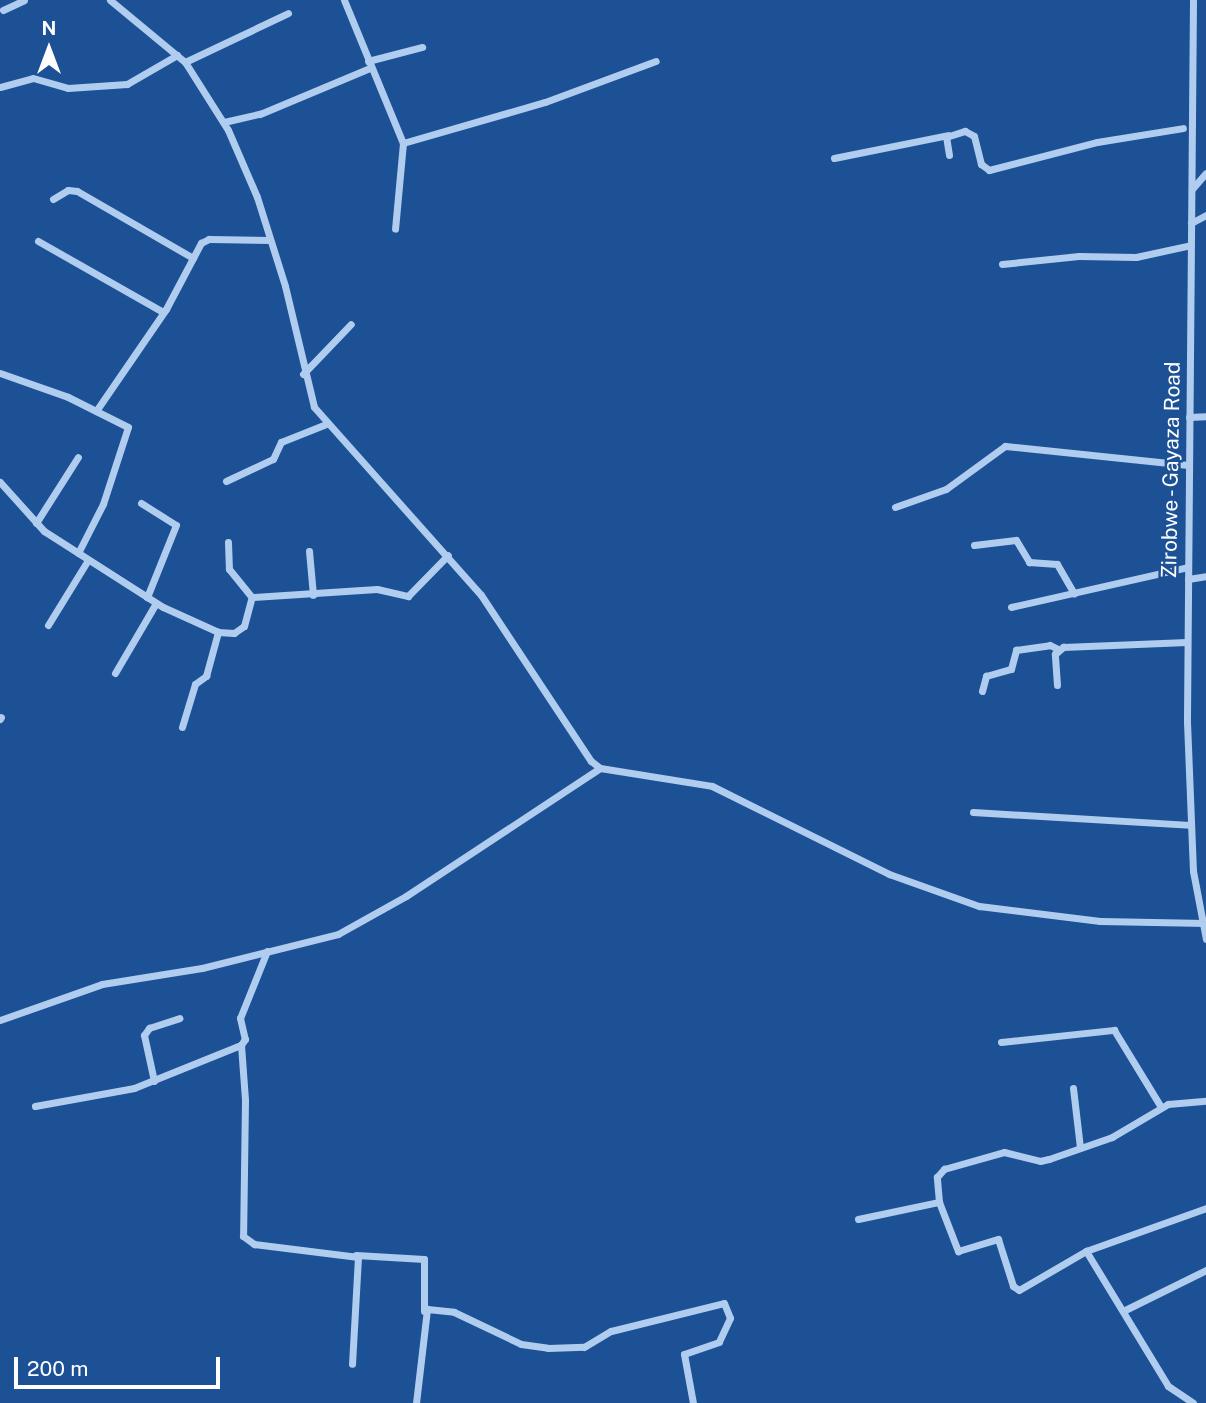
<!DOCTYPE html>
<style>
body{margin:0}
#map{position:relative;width:1206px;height:1403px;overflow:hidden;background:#1c5196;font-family:"Public Sans",sans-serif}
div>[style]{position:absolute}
.minor>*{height:7px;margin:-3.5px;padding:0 3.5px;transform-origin:3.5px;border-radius:3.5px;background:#b0cdf0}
span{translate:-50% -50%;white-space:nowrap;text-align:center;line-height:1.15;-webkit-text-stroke:5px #1c5196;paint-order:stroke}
.street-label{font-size:21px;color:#fff}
.north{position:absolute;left:14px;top:14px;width:70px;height:70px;-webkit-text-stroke:5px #1c5196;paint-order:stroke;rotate:0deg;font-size:19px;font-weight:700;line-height:28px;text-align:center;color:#fff}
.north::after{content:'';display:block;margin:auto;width:24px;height:32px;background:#fff;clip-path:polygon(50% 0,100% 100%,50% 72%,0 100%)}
.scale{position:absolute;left:14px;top:1357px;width:206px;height:32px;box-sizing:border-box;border:4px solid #fff;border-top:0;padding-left:9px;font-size:21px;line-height:24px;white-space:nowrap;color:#fff;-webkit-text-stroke:5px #1c5196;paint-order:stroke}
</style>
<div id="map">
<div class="minor">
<div style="left:110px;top:0;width:97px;rotate:39.6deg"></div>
<div style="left:185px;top:62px;width:80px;rotate:57.7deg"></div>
<div style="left:228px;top:130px;width:73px;rotate:66.6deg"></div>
<div style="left:257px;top:197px;width:93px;rotate:72.5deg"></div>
<div style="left:285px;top:286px;width:124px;rotate:76.5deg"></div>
<div style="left:314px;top:407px;width:251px;rotate:48.4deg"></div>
<div style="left:481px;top:595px;width:199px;rotate:56.5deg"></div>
<div style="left:591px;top:761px;width:11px;rotate:38deg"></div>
<div style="left:600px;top:768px;width:113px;rotate:9.1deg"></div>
<div style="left:712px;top:786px;width:198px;rotate:26.4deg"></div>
<div style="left:889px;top:874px;width:96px;rotate:19.6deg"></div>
<div style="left:979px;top:906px;width:122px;rotate:7.1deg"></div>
<div style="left:1100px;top:921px;width:106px;rotate:1.1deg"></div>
<div style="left:344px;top:0;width:155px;rotate:67.6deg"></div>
<div style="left:403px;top:143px;width:86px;rotate:95.3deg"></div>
<div style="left:1193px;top:0;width:722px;rotate:90.48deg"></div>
<div style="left:1187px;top:722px;width:149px;rotate:87.7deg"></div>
<div style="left:1193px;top:871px;width:69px;rotate:79.2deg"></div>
<div style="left:3px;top:10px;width:23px;rotate:-25deg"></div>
<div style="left:368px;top:61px;width:56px;rotate:-14.5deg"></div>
<div style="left:185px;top:62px;width:114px;rotate:-25.4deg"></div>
<div style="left:0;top:87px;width:34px;rotate:-15deg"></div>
<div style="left:33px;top:78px;width:36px;rotate:16deg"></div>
<div style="left:68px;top:88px;width:59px;rotate:-3.9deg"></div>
<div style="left:127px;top:84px;width:58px;rotate:-30.1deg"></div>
<div style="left:224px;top:122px;width:37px;rotate:-13deg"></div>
<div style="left:260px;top:114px;width:119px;rotate:-22.7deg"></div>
<div style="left:403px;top:143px;width:148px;rotate:-16.1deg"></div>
<div style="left:545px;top:102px;width:118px;rotate:-20.3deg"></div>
<div style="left:949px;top:155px;width:18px;rotate:-99deg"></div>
<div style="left:946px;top:137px;width:20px;rotate:-18deg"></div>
<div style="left:965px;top:131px;width:10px;rotate:29deg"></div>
<div style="left:974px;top:136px;width:29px;rotate:76deg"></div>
<div style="left:981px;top:164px;width:10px;rotate:37deg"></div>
<div style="left:989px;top:170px;width:112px;rotate:-14.5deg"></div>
<div style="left:1097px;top:142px;width:87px;rotate:-9.2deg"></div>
<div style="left:834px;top:158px;width:116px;rotate:-11.4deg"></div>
<div style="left:1192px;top:189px;width:21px;rotate:-49deg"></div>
<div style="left:53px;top:199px;width:17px;rotate:-31deg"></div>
<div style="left:68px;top:190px;width:9px;rotate:6deg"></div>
<div style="left:77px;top:191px;width:134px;rotate:30deg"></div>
<div style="left:1191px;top:223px;width:17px;rotate:-28deg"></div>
<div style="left:38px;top:241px;width:144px;rotate:29.6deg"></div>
<div style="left:1002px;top:264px;width:77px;rotate:-5.9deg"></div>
<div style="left:1079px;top:256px;width:57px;rotate:1deg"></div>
<div style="left:1136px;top:257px;width:56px;rotate:-12.3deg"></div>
<div style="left:0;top:373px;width:72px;rotate:19.4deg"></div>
<div style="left:68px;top:397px;width:67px;rotate:26.6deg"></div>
<div style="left:128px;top:427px;width:81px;rotate:108deg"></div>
<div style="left:103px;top:504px;width:55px;rotate:117deg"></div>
<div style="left:303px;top:374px;width:69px;rotate:-46.2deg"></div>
<div style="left:96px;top:411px;width:124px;rotate:-55.5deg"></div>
<div style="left:166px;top:309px;width:75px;rotate:-62.1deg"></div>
<div style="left:201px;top:243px;width:9px;rotate:-27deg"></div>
<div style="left:209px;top:239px;width:61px;rotate:0.9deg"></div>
<div style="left:1189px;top:417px;width:17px;rotate:-3deg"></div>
<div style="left:226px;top:481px;width:52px;rotate:-25.1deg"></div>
<div style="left:273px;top:459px;width:19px;rotate:-65deg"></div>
<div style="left:281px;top:442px;width:48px;rotate:-21.8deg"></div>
<div style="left:0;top:482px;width:66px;rotate:48.1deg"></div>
<div style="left:44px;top:531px;width:141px;rotate:32.6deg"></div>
<div style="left:163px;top:607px;width:60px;rotate:24.4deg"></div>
<div style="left:218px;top:632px;width:16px;rotate:4deg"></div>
<div style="left:234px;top:633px;width:12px;rotate:-35deg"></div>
<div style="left:244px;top:626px;width:30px;rotate:-75deg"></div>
<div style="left:141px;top:503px;width:41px;rotate:32.2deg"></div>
<div style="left:176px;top:525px;width:78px;rotate:111.9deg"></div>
<div style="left:895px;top:507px;width:54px;rotate:-19.4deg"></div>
<div style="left:946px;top:489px;width:73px;rotate:-36.1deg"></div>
<div style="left:1005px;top:446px;width:184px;rotate:5.9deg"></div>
<div style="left:36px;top:523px;width:78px;rotate:-57.5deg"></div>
<div style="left:228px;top:542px;width:27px;rotate:88deg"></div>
<div style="left:229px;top:569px;width:36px;rotate:51deg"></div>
<div style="left:252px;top:597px;width:125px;rotate:-3.7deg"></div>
<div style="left:377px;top:589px;width:32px;rotate:13deg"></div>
<div style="left:408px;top:596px;width:57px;rotate:-45.7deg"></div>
<div style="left:974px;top:545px;width:42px;rotate:-6.8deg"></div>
<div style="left:1016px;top:540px;width:26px;rotate:59deg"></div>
<div style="left:1029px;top:562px;width:28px;rotate:4deg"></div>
<div style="left:1057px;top:564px;width:34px;rotate:60deg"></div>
<div style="left:309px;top:551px;width:44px;rotate:84.8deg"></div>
<div style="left:1188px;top:579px;width:18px;rotate:-9deg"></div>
<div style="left:1011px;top:607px;width:181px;rotate:-12.7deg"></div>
<div style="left:48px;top:625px;width:76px;rotate:-58.4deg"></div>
<div style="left:115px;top:673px;width:81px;rotate:-59.6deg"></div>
<div style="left:1057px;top:685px;width:31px;rotate:-94deg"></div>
<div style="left:1055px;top:654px;width:11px;rotate:-41deg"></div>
<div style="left:1063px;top:647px;width:124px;rotate:-2.3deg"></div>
<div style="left:982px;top:691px;width:16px;rotate:-75deg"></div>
<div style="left:986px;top:676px;width:26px;rotate:-16deg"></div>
<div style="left:1011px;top:669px;width:20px;rotate:-75deg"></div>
<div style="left:1016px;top:650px;width:34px;rotate:-8deg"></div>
<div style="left:1050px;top:645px;width:9px;rotate:27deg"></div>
<div style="left:0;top:719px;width:2px;rotate:-63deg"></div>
<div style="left:182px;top:727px;width:45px;rotate:-73.2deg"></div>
<div style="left:195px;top:684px;width:14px;rotate:-36deg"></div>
<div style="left:206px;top:676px;width:46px;rotate:-74.7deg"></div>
<div style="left:973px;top:812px;width:217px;rotate:3.4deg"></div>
<div style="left:267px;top:951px;width:72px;rotate:111.9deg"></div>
<div style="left:240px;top:1018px;width:22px;rotate:77deg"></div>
<div style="left:245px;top:1039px;width:7px;rotate:124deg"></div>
<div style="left:241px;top:1045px;width:55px;rotate:85.8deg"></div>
<div style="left:245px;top:1100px;width:136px;rotate:90.8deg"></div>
<div style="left:243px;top:1236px;width:14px;rotate:36deg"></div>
<div style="left:254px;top:1244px;width:105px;rotate:7.1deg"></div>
<div style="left:358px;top:1257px;width:107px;rotate:93.2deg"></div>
<div style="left:0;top:1020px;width:108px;rotate:-19.4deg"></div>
<div style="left:102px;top:984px;width:101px;rotate:-9.1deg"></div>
<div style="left:202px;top:968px;width:140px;rotate:-14deg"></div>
<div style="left:338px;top:934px;width:78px;rotate:-29.2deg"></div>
<div style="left:406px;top:896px;width:232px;rotate:-33.4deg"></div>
<div style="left:1001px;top:1042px;width:114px;rotate:-6.1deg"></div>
<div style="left:1114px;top:1030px;width:90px;rotate:58.6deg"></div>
<div style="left:154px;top:1081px;width:47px;rotate:-102.3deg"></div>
<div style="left:144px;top:1035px;width:9px;rotate:-54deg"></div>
<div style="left:149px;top:1028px;width:32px;rotate:-18deg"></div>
<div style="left:1073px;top:1088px;width:60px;rotate:83.3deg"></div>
<div style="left:35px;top:1106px;width:101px;rotate:-10.3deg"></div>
<div style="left:134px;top:1088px;width:115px;rotate:-21.9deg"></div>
<div style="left:939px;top:1202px;width:53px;rotate:68.8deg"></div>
<div style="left:958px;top:1251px;width:42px;rotate:-16.7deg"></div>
<div style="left:998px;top:1239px;width:49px;rotate:72.3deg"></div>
<div style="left:1013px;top:1286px;width:7px;rotate:34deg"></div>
<div style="left:1019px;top:1290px;width:78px;rotate:-30.2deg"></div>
<div style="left:1086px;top:1251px;width:127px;rotate:-19.7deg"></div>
<div style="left:858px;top:1219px;width:83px;rotate:-11.9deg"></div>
<div style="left:939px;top:1202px;width:25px;rotate:-95deg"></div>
<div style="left:937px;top:1177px;width:11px;rotate:-49deg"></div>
<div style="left:944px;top:1169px;width:62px;rotate:-15.8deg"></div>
<div style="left:1004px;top:1152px;width:37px;rotate:14deg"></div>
<div style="left:1040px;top:1161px;width:9px;rotate:-13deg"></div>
<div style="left:1049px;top:1159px;width:67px;rotate:-19.2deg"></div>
<div style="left:1112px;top:1137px;width:65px;rotate:-30.5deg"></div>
<div style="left:1168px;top:1104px;width:38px;rotate:-5deg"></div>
<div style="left:1086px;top:1251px;width:158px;rotate:58.7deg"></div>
<div style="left:1168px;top:1386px;width:30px;rotate:34deg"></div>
<div style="left:356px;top:1255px;width:68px;rotate:3.4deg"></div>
<div style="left:424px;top:1259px;width:52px;rotate:90deg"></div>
<div style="left:1123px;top:1311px;width:93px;rotate:-26.3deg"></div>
<div style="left:416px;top:1403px;width:95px;rotate:-83.3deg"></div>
<div style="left:427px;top:1309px;width:27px;rotate:6deg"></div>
<div style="left:454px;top:1312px;width:74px;rotate:25.5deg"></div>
<div style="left:521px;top:1344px;width:27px;rotate:8deg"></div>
<div style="left:548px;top:1348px;width:36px;rotate:-2deg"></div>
<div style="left:584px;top:1347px;width:31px;rotate:-31deg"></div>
<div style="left:611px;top:1331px;width:116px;rotate:-13.9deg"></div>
<div style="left:724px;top:1303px;width:16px;rotate:68deg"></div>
<div style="left:730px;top:1318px;width:26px;rotate:115deg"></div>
<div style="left:719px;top:1342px;width:37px;rotate:161deg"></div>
<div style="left:684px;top:1354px;width:50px;rotate:79.6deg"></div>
</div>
<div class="street-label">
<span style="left:1171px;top:470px;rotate:-89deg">Zirobwe - Gayaza Road</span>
</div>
<div class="north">N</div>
<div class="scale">200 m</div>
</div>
